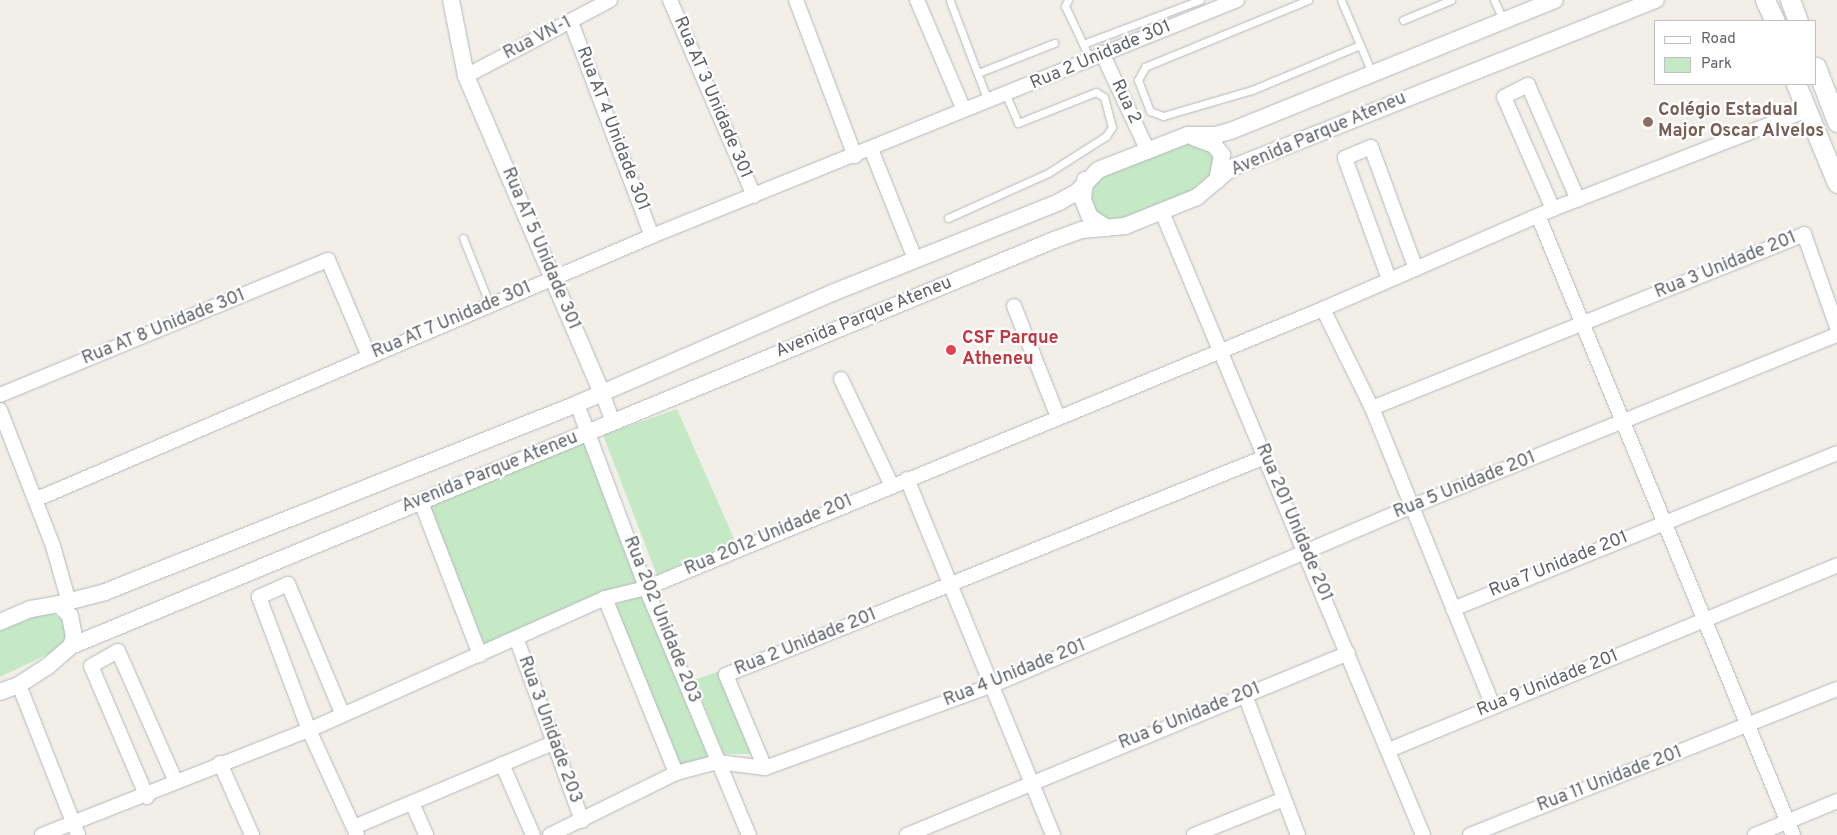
<!DOCTYPE html>
<meta charset="utf-8">
<style>
body{margin:0}
#map{position:relative;width:1837px;height:835px;overflow:hidden;background:#f1efe8;font-family:Overpass,sans-serif}
div>[style]{position:absolute}
.green>*{inset:0;background:#c5e8c5}
.roads{filter:drop-shadow(0 0 1px #b5b8bc) drop-shadow(0 0 1px #b5b8bc)}
.service>*{height:7px;margin:-3.5px;padding:0 3.5px;transform-origin:3.5px;border-radius:3.5px;background:#fff}
.minor>*{height:14px;margin:-7px;padding:0 7px;transform-origin:7px;border-radius:7px;background:#fff}
.tertiary>*{height:16px;margin:-8px;padding:0 8px;transform-origin:8px;border-radius:8px;background:#fff}
.secondary>*{height:19px;margin:-9.5px;padding:0 9.5px;transform-origin:9.5px;border-radius:9.5px;background:#fff}
.dots>*{width:14px;height:14px;translate:-50% -50%;box-sizing:border-box;border:2px solid #fff;border-radius:50%}
span{translate:-50% -50%;white-space:nowrap;text-align:center;line-height:1.15;-webkit-text-stroke:4.5px #fff;paint-order:stroke}
.street-label{font-size:18px;color:#5f6368}
.education-label{font-size:18px;color:#785e54;font-weight:700}
.left{translate:0 -50%;text-align:left}
.health-label{font-size:18px;color:#be3a42;font-weight:700}
.legend{position:absolute;left:1654px;top:20px;width:162px;height:65px;box-sizing:border-box;background:#fff;border:1px solid #bfc1c3;margin:0;padding:6px 9px;list-style:none;font-size:15px;color:#5f6368}
.legend li{display:flex;align-items:center;gap:10px;height:25px}
.legend b{width:25px;border:1px solid #bfc1c3}
</style>
<div id="map">
<div class="green">
<div style="clip-path:polygon(1189px 140px,1215px 153px,1212px 182px,1122px 221px,1107px 219px,1096px 211px,1091px 198px,1096px 180px)"></div>
<div style="clip-path:polygon(677px 409px,735px 541px,657px 575px,603px 435px)"></div>
<div style="clip-path:polygon(586px 442px,640px 583px,485px 647px,429px 504px)"></div>
<div style="clip-path:polygon(641px 596px,712px 757px,680px 766px,613px 605px)"></div>
<div style="clip-path:polygon(43px 609px,66px 621px,68px 632px,63px 647px,0 677px,0 628px)"></div>
<div style="clip-path:polygon(720px 671px,754px 754px,723px 754px,694px 680px)"></div>
</div>
<div class="roads">
<div class="service">
<div style="left:1068px;top:0;width:7px;rotate:117deg"></div>
<div style="left:1065px;top:6px;width:59px;rotate:64.7deg"></div>
<div style="left:1308px;top:0;width:176px;rotate:157.7deg"></div>
<div style="left:1145px;top:67px;width:15px;rotate:118deg"></div>
<div style="left:1138px;top:80px;width:33px;rotate:69deg"></div>
<div style="left:1150px;top:111px;width:14px;rotate:21deg"></div>
<div style="left:1163px;top:116px;width:93px;rotate:-16.3deg"></div>
<div style="left:1252px;top:90px;width:117px;rotate:-22.6deg"></div>
<div style="left:1341px;top:0;width:79px;rotate:67deg"></div>
<div style="left:1494px;top:0;width:21px;rotate:65deg"></div>
<div style="left:950px;top:1px;width:107px;rotate:69.2deg"></div>
<div style="left:1403px;top:20px;width:52px;rotate:-22.6deg"></div>
<div style="left:1083px;top:44px;width:125px;rotate:-20.6deg"></div>
<div style="left:978px;top:73px;width:82px;rotate:-21.5deg"></div>
<div style="left:948px;top:218px;width:110px;rotate:-24.2deg"></div>
<div style="left:1048px;top:173px;width:69px;rotate:-32.5deg"></div>
<div style="left:1106px;top:136px;width:11px;rotate:-56deg"></div>
<div style="left:1112px;top:127px;width:31px;rotate:-105deg"></div>
<div style="left:1104px;top:97px;width:9px;rotate:-148deg"></div>
<div style="left:1096px;top:92px;width:84px;rotate:158.3deg"></div>
<div style="left:1018px;top:123px;width:30px;rotate:-113deg"></div>
<div style="left:463px;top:238px;width:72px;rotate:68.1deg"></div>
</div>
<div class="minor">
<div style="left:670px;top:0;width:213px;rotate:66.8deg"></div>
<div style="left:796px;top:0;width:167px;rotate:69.3deg"></div>
<div style="left:917px;top:0;width:117px;rotate:66.9deg"></div>
<div style="left:571px;top:22px;width:229px;rotate:69.3deg"></div>
<div style="left:1102px;top:53px;width:108px;rotate:64.9deg"></div>
<div style="left:466px;top:76px;width:163px;rotate:-27.8deg"></div>
<div style="left:871px;top:149px;width:118px;rotate:68.2deg"></div>
<div style="left:1553px;top:209px;width:122px;rotate:-113.6deg"></div>
<div style="left:1504px;top:97px;width:27px;rotate:-27deg"></div>
<div style="left:1528px;top:85px;width:125px;rotate:66.5deg"></div>
<div style="left:1162px;top:212px;width:675px;rotate:67.27deg"></div>
<div style="left:1539px;top:218px;width:667px;rotate:67.62deg"></div>
<div style="left:1389px;top:279px;width:129px;rotate:-110deg"></div>
<div style="left:1345px;top:158px;width:28px;rotate:-23deg"></div>
<div style="left:1371px;top:147px;width:130px;rotate:69.8deg"></div>
<div style="left:1014px;top:306px;width:119px;rotate:68.4deg"></div>
<div style="left:1323px;top:309px;width:110px;rotate:63.7deg"></div>
<div style="left:1372px;top:408px;width:322px;rotate:67.9deg"></div>
<div style="left:841px;top:379px;width:116px;rotate:64.5deg"></div>
<div style="left:602px;top:393px;width:31px;rotate:69deg"></div>
<div style="left:0;top:395px;width:355px;rotate:-22.4deg"></div>
<div style="left:328px;top:260px;width:104px;rotate:66.9deg"></div>
<div style="left:577px;top:404px;width:197px;rotate:69.4deg"></div>
<div style="left:646px;top:588px;width:268px;rotate:67.4deg"></div>
<div style="left:1372px;top:408px;width:466px;rotate:-21.9deg"></div>
<div style="left:1804px;top:234px;width:99px;rotate:70.5deg"></div>
<div style="left:0;top:410px;width:146px;rotate:68.7deg"></div>
<div style="left:53px;top:546px;width:55px;rotate:74.2deg"></div>
<div style="left:907px;top:479px;width:385px;rotate:67.7deg"></div>
<div style="left:37px;top:499px;width:669px;rotate:-23.15deg"></div>
<div style="left:652px;top:236px;width:631px;rotate:-21.97deg"></div>
<div style="left:421px;top:502px;width:164px;rotate:68.9deg"></div>
<div style="left:605px;top:598px;width:189px;rotate:67.9deg"></div>
<div style="left:1453px;top:609px;width:414px;rotate:-22.1deg"></div>
<div style="left:517px;top:640px;width:192px;rotate:70.2deg"></div>
<div style="left:19px;top:685px;width:161px;rotate:68.5deg"></div>
<div style="left:1245px;top:695px;width:150px;rotate:69.3deg"></div>
<div style="left:342px;top:713px;width:140px;rotate:-112.7deg"></div>
<div style="left:288px;top:584px;width:32px;rotate:156deg"></div>
<div style="left:259px;top:597px;width:142px;rotate:69.4deg"></div>
<div style="left:309px;top:730px;width:115px;rotate:65.4deg"></div>
<div style="left:1389px;top:750px;width:485px;rotate:-22.4deg"></div>
<div style="left:220px;top:763px;width:79px;rotate:66deg"></div>
<div style="left:502px;top:764px;width:77px;rotate:66.4deg"></div>
<div style="left:765px;top:768px;width:101px;rotate:-112.8deg"></div>
<div style="left:726px;top:675px;width:581px;rotate:-22.02deg"></div>
<div style="left:147px;top:797px;width:142px;rotate:-113.1deg"></div>
<div style="left:91px;top:666px;width:31px;rotate:-29deg"></div>
<div style="left:118px;top:651px;width:143px;rotate:66.1deg"></div>
<div style="left:412px;top:803px;width:35px;rotate:66deg"></div>
<div style="left:354px;top:827px;width:216px;rotate:-22.9deg"></div>
<div style="left:42px;top:835px;width:287px;rotate:-21.5deg"></div>
<div style="left:309px;top:730px;width:324px;rotate:-24deg"></div>
<div style="left:605px;top:598px;width:42px;rotate:-13.7deg"></div>
<div style="left:646px;top:588px;width:732px;rotate:-22.4deg"></div>
<div style="left:1323px;top:309px;width:251px;rotate:-23.5deg"></div>
<div style="left:1553px;top:209px;width:270px;rotate:-21.3deg"></div>
<div style="left:550px;top:835px;width:140px;rotate:-26.2deg"></div>
<div style="left:676px;top:773px;width:43px;rotate:-14.7deg"></div>
<div style="left:718px;top:762px;width:47px;rotate:7.3deg"></div>
<div style="left:765px;top:768px;width:243px;rotate:-20deg"></div>
<div style="left:993px;top:685px;width:457px;rotate:-23.1deg"></div>
<div style="left:1413px;top:506px;width:457px;rotate:-22deg"></div>
<div style="left:907px;top:835px;width:477px;rotate:-22.4deg"></div>
<div style="left:1194px;top:835px;width:97px;rotate:-21.8deg"></div>
<div style="left:1470px;top:835px;width:395px;rotate:-21.7deg"></div>
<div style="left:1755px;top:835px;width:89px;rotate:-22.5deg"></div>
</div>
<div class="tertiary">
<div style="left:451px;top:0;width:77px;rotate:78.8deg"></div>
<div style="left:466px;top:76px;width:345px;rotate:66.8deg"></div>
<div style="left:1195px;top:138px;width:20px;rotate:20deg"></div>
<div style="left:1214px;top:145px;width:13px;rotate:51deg"></div>
<div style="left:1222px;top:155px;width:26px;rotate:101deg"></div>
<div style="left:1085px;top:180px;width:20px;rotate:96deg"></div>
<div style="left:1083px;top:200px;width:18px;rotate:68deg"></div>
<div style="left:1090px;top:217px;width:20px;rotate:33deg"></div>
<div style="left:59px;top:604px;width:48px;rotate:-14.6deg"></div>
<div style="left:105px;top:592px;width:508px;rotate:-21.72deg"></div>
<div style="left:577px;top:404px;width:278px;rotate:-23.5deg"></div>
<div style="left:832px;top:293px;width:245px;rotate:-21.8deg"></div>
<div style="left:1059px;top:202px;width:21px;rotate:-29deg"></div>
<div style="left:1077px;top:192px;width:30px;rotate:-46deg"></div>
<div style="left:1098px;top:170px;width:97px;rotate:-21.3deg"></div>
<div style="left:1188px;top:135px;width:28px"></div>
<div style="left:1216px;top:135px;width:18px;rotate:-16deg"></div>
<div style="left:1233px;top:130px;width:347px;rotate:-22deg"></div>
<div style="left:0;top:622px;width:34px;rotate:-23deg"></div>
<div style="left:31px;top:609px;width:28px;rotate:-10deg"></div>
<div style="left:59px;top:604px;width:16px;rotate:47deg"></div>
<div style="left:70px;top:616px;width:21px;rotate:79deg"></div>
<div style="left:74px;top:637px;width:9px;rotate:108deg"></div>
<div style="left:71px;top:646px;width:30px;rotate:139deg"></div>
<div style="left:48px;top:666px;width:35px;rotate:147deg"></div>
<div style="left:19px;top:685px;width:20px;rotate:160deg"></div>
<div style="left:71px;top:646px;width:1064px;rotate:-22.44deg"></div>
<div style="left:1054px;top:240px;width:30px;rotate:-20deg"></div>
<div style="left:1082px;top:230px;width:43px;rotate:-5.3deg"></div>
<div style="left:1125px;top:226px;width:78px;rotate:-21.9deg"></div>
<div style="left:1197px;top:197px;width:45px;rotate:-40.5deg"></div>
<div style="left:1231px;top:168px;width:457px;rotate:-21.6deg"></div>
</div>
<div class="secondary">
<div style="left:1765px;top:0;width:23px;rotate:65deg"></div>
<div style="left:1790px;top:0;width:22px;rotate:69deg"></div>
<div style="left:1816px;top:67px;width:59px;rotate:69.1deg"></div>
<div style="left:1796px;top:84px;width:107px;rotate:67.5deg"></div>
</div>
</div>
<div class="dots">
<div style="left:1648px;top:122px;background:#8d6e63"></div>
<div style="left:951px;top:350px;background:#e0444e"></div>
</div>
<div class="street-label">
<span style="left:538px;top:39px;rotate:-27deg">Rua VN-1</span>
<span style="left:1101px;top:56px;rotate:-23deg">Rua 2 Unidade 301</span>
<span style="left:712px;top:98px;rotate:67deg">Rua AT 3 Unidade 301</span>
<span style="left:1125px;top:102px;rotate:65deg">Rua 2</span>
<span style="left:612px;top:129px;rotate:69deg">Rua AT 4 Unidade 301</span>
<span style="left:1319px;top:135px;rotate:-23deg">Avenida Parque Ateneu</span>
<span style="left:540px;top:249px;rotate:67deg">Rua AT 5 Unidade 301</span>
<span style="left:1726px;top:266px;rotate:-22deg">Rua 3 Unidade 201</span>
<span style="left:864px;top:318px;rotate:-22deg">Avenida Parque Ateneu</span>
<span style="left:452px;top:321px;rotate:-23deg">Rua AT 7 Unidade 301</span>
<span style="left:164px;top:328px;rotate:-22deg">Rua AT 8 Unidade 301</span>
<span style="left:490px;top:473px;rotate:-22deg">Avenida Parque Ateneu</span>
<span style="left:1465px;top:486px;rotate:-22deg">Rua 5 Unidade 201</span>
<span style="left:1293px;top:523px;rotate:67deg">Rua 201 Unidade 201</span>
<span style="left:769px;top:536px;rotate:-23deg">Rua 2012 Unidade 201</span>
<span style="left:1559px;top:565px;rotate:-22deg">Rua 7 Unidade 201</span>
<span style="left:661px;top:620px;rotate:68deg">Rua 202 Unidade 203</span>
<span style="left:806px;top:643px;rotate:-22deg">Rua 2 Unidade 201</span>
<span style="left:1015px;top:674px;rotate:-22deg">Rua 4 Unidade 201</span>
<span style="left:1548px;top:684px;rotate:-22deg">Rua 9 Unidade 201</span>
<span style="left:1190px;top:717px;rotate:-22deg">Rua 6 Unidade 201</span>
<span style="left:549px;top:730px;rotate:70deg">Rua 3 Unidade 203</span>
<span style="left:1610px;top:780px;rotate:-21deg">Rua 11 Unidade 201</span>
</div>
<div class="education-label">
<span class="left" style="left:1658px;top:122px">Colégio Estadual<br>Major Oscar Alvelos</span>
</div>
<div class="health-label">
<span class="left" style="left:962px;top:350px">CSF Parque<br>Atheneu</span>
</div>
<ul class="legend">
<li><b style="height:6px;background:#fff"></b>Road</li>
<li><b style="height:14px;background:#c5e8c5"></b>Park</li>
</ul>
</div>
